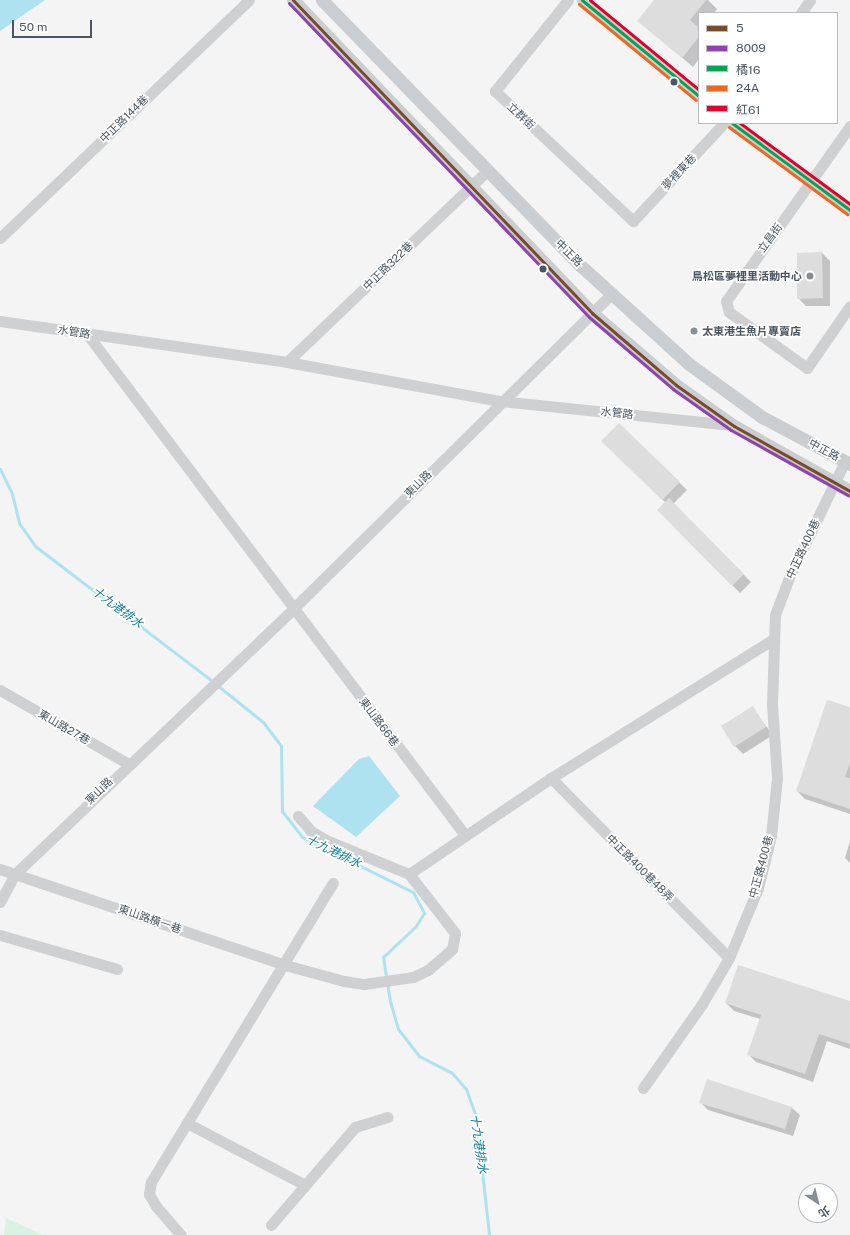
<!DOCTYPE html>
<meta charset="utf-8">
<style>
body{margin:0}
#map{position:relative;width:850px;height:1235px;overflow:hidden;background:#f4f4f4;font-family:"Public Sans","Noto Sans TC",sans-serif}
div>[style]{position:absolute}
.green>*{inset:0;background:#d9f2e3}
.water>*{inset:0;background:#aee2f0}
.shadow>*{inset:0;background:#0003}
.stream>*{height:3px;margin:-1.5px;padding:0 1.5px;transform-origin:1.5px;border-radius:1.5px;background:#aee2f0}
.building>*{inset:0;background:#ddddde}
.minor>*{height:11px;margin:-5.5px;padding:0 5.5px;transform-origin:5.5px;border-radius:5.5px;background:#ced0d2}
.major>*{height:13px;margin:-6.5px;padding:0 6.5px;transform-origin:6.5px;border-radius:6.5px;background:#caced1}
.bus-1>*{height:3px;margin:-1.5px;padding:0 1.5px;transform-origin:1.5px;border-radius:1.5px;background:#7a4b2a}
.bus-2>*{height:3px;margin:-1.5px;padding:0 1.5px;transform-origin:1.5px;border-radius:1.5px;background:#8e44ad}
.bus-3>*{height:3px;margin:-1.5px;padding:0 1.5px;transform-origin:1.5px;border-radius:1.5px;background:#00a651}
.bus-4>*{height:3px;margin:-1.5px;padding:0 1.5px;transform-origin:1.5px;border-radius:1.5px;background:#f26522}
.bus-5>*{height:3px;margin:-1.5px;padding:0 1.5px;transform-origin:1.5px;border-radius:1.5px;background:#e4002b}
.dots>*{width:11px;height:11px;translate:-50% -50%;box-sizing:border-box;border:2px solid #fff;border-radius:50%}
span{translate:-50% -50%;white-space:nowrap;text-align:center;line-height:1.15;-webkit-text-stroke:3.5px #fff;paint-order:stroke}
.street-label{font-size:11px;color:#4a5661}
.poi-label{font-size:11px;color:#4a5661;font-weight:700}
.right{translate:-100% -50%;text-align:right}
.left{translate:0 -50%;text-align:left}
.water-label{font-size:12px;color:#0c7c9b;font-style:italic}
.legend{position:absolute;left:698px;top:12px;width:140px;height:112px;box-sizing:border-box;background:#fff;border:1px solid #b7bbc0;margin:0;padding:5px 7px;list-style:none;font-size:12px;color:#4a5661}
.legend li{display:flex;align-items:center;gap:8px;height:20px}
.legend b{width:20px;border:1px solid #b7bbc0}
.north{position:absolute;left:798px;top:1183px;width:40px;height:40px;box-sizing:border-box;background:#fff;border:1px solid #b7bbc0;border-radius:50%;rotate:145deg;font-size:11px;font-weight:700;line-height:16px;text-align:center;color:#4a5661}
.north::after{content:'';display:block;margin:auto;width:14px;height:18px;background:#868d94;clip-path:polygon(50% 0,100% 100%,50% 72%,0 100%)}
.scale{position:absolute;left:12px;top:20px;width:80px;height:18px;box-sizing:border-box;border:2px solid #4a5661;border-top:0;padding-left:5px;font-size:12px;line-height:14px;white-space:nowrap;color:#4a5661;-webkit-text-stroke:3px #fff;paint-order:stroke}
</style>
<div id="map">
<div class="green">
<div style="clip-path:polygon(6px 1218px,43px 1235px,4px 1235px)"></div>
</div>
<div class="water">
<div style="clip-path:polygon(0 0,45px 0,0 31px)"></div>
<div style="clip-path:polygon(369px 756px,400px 796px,356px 837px,313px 806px,359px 759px)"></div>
</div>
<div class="shadow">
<div style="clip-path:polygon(655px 0,708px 0,717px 9px,714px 13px,699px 13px,699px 59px,693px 67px,639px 21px)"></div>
<div style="clip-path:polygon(822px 253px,830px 261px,830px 306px,806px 306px,798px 298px)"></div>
<div style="clip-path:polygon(619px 424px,687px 490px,673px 504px,751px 582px,740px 593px,658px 510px,666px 503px,603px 441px)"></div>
<div style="clip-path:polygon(752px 708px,773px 735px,743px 754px,735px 746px)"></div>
<div style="clip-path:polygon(850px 708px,850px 814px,805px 799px,797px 791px)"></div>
<div style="clip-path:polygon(850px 841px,850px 863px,845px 858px)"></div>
<div style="clip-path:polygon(850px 1002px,850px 1049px,827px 1041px,813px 1082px,756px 1062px,748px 1054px,760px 1019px,734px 1011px,726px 1003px)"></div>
<div style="clip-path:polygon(700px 1102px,792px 1108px,800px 1115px,793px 1136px,708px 1110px)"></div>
</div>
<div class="stream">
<div style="left:0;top:469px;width:28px;rotate:64deg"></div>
<div style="left:12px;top:494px;width:30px;rotate:76deg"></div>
<div style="left:19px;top:523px;width:28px;rotate:55deg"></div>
<div style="left:35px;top:546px;width:223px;rotate:37.3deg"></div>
<div style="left:217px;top:685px;width:59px;rotate:38.8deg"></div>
<div style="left:263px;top:722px;width:30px;rotate:53deg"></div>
<div style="left:281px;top:746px;width:65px;rotate:89.1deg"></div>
<div style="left:282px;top:811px;width:33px;rotate:52deg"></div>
<div style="left:302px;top:837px;width:124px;rotate:26.4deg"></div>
<div style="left:413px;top:892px;width:24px;rotate:62deg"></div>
<div style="left:424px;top:913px;width:15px;rotate:122deg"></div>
<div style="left:416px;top:926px;width:45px;rotate:136.8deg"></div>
<div style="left:383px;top:957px;width:45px;rotate:81deg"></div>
<div style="left:390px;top:1001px;width:29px;rotate:74deg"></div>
<div style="left:398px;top:1029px;width:34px;rotate:52deg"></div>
<div style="left:419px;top:1056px;width:37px;rotate:27deg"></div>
<div style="left:452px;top:1073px;width:21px;rotate:49deg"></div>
<div style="left:466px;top:1089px;width:30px;rotate:70deg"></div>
<div style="left:476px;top:1117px;width:119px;rotate:83.7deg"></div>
</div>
<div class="building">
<div style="clip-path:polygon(654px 0,706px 0,690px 20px,699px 28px,699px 37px,682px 58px,637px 21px)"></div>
<div style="clip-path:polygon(822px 252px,823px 298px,797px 299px,797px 253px)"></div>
<div style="clip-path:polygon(619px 423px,680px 482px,662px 500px,601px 441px)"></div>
<div style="clip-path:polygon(669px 498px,744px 574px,732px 586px,657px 510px)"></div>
<div style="clip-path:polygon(827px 700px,850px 707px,850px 763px,845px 777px,850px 778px,850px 809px,796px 791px)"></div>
<div style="clip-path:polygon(753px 706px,766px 727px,734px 747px,721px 726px)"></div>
<div style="clip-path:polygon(738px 965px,850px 1001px,850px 1044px,819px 1034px,805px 1074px,747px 1055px,761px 1015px,725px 1003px)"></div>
<div style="clip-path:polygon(707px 1079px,792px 1107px,785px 1129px,699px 1103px)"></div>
</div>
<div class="minor">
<div style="left:568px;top:0;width:117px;rotate:128.7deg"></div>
<div style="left:495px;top:91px;width:190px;rotate:43.3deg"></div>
<div style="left:633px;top:221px;width:134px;rotate:-47.1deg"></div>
<div style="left:582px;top:0;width:151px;rotate:39.4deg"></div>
<div style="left:801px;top:13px;width:16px;rotate:-55deg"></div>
<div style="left:732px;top:123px;width:147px;rotate:36.4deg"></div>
<div style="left:850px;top:126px;width:214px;rotate:125.3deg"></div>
<div style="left:726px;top:301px;width:11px;rotate:75deg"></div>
<div style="left:729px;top:312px;width:96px;rotate:35.7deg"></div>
<div style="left:807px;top:368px;width:75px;rotate:-55.3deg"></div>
<div style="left:0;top:238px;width:344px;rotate:-43.7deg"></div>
<div style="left:0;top:321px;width:290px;rotate:8.1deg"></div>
<div style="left:287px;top:362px;width:217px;rotate:10.4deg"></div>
<div style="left:500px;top:401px;width:235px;rotate:5.9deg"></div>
<div style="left:87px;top:334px;width:628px;rotate:52.97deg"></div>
<div style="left:287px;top:362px;width:278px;rotate:-43.7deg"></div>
<div style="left:0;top:690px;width:146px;rotate:29.9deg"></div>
<div style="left:551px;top:778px;width:253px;rotate:45.3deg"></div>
<div style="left:0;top:869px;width:301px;rotate:18.6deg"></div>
<div style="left:285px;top:965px;width:61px;rotate:15.2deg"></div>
<div style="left:344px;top:981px;width:20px;rotate:9deg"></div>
<div style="left:364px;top:984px;width:49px;rotate:-8.1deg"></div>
<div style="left:413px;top:977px;width:17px;rotate:-25deg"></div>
<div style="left:428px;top:970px;width:32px;rotate:-41deg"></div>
<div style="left:452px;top:949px;width:16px;rotate:-79deg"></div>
<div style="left:455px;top:933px;width:75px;rotate:-127.9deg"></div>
<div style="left:409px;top:874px;width:87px;rotate:-157.8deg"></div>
<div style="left:328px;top:841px;width:20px;rotate:-150deg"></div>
<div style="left:311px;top:831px;width:20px;rotate:-131deg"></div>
<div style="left:409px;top:874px;width:171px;rotate:-34.1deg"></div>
<div style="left:551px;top:778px;width:261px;rotate:-32deg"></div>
<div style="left:0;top:902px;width:32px;rotate:-62deg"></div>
<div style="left:15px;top:874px;width:385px;rotate:-43.6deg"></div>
<div style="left:294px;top:608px;width:448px;rotate:-44.7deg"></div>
<div style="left:0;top:935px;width:122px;rotate:16.2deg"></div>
<div style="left:643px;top:1088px;width:103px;rotate:-54.9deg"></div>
<div style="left:702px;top:1004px;width:53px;rotate:-59.6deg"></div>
<div style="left:729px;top:958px;width:76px;rotate:-67.5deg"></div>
<div style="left:758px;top:888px;width:54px;rotate:-76deg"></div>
<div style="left:771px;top:836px;width:58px;rotate:-84.1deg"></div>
<div style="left:777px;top:778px;width:73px;rotate:-93.9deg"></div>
<div style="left:772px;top:705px;width:90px;rotate:-88.1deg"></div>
<div style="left:775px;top:615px;width:43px;rotate:-69.4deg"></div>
<div style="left:790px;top:575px;width:127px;rotate:-64.2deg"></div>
<div style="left:187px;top:1123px;width:131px;rotate:27.7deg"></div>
<div style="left:271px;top:1225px;width:129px;rotate:-49.4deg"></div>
<div style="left:355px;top:1127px;width:34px;rotate:-17deg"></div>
<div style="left:181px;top:1235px;width:38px;rotate:-131deg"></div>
<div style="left:156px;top:1206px;width:14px;rotate:-120deg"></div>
<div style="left:149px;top:1194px;width:12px;rotate:-81deg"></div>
<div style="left:151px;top:1182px;width:350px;rotate:-58.7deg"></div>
</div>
<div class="major">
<div style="left:293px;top:0;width:433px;rotate:46.3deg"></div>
<div style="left:592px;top:313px;width:111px;rotate:40.6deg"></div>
<div style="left:676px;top:385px;width:71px;rotate:35.3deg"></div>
<div style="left:734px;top:426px;width:133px;rotate:29.3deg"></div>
<div style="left:322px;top:0;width:371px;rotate:45.8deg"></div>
<div style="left:581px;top:266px;width:146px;rotate:42.2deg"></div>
<div style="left:689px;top:364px;width:90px;rotate:36deg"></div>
<div style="left:762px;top:417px;width:100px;rotate:28.1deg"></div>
</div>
<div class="bus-1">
<div style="left:293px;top:0;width:433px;rotate:46.3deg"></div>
<div style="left:592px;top:313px;width:111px;rotate:40.6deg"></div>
<div style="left:676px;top:385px;width:71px;rotate:35.3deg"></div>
<div style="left:734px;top:426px;width:133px;rotate:29.3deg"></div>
</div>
<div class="bus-2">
<div style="left:289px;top:3px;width:434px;rotate:46.3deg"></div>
<div style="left:589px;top:317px;width:111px;rotate:40.6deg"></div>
<div style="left:673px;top:389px;width:71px;rotate:35.3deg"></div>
<div style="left:731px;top:430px;width:134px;rotate:29.1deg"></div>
</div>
<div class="bus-3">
<div style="left:582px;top:0;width:151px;rotate:39.4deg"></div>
<div style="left:732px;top:123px;width:147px;rotate:36.4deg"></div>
</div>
<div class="bus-4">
<div style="left:579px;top:4px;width:151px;rotate:39.4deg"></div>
<div style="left:729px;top:127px;width:147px;rotate:36.4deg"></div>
</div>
<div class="bus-5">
<div style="left:590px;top:0;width:141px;rotate:39.5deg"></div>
<div style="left:740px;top:123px;width:137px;rotate:36.4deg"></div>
</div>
<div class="dots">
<div style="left:674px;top:82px;background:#4a5661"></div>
<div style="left:543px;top:269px;background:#4a5661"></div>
<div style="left:810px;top:276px;background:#868d94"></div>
<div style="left:694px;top:331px;background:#868d94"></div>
</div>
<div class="street-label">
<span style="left:521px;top:116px;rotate:43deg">立群街</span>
<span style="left:124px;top:119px;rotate:-44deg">中正路144巷</span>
<span style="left:679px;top:172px;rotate:-47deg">夢裡東巷</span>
<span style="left:770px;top:238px;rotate:-54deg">立昌街</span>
<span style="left:569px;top:253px;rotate:45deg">中正路</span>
<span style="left:388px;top:266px;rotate:-44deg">中正路322巷</span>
<span style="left:74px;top:332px;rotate:9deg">水管路</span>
<span style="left:617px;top:413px;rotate:6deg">水管路</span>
<span style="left:824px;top:450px;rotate:28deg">中正路</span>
<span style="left:418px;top:484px;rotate:-45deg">東山路</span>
<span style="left:803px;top:549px;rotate:-65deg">中正路400巷</span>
<span style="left:379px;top:722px;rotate:53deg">東山路66巷</span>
<span style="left:64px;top:727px;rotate:30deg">東山路27巷</span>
<span style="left:99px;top:791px;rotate:-44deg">東山路</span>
<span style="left:761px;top:867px;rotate:-75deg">中正路400巷</span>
<span style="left:640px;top:868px;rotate:45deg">中正路400巷48弄</span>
<span style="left:150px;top:919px;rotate:19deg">東山路橫一巷</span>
</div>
<div class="poi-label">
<span class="right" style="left:802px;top:276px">鳥松區夢裡里活動中心</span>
<span class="left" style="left:702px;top:331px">太東港生魚片專賣店</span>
</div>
<div class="water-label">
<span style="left:117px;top:608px;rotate:37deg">十九港排水</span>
<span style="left:333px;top:852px;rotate:26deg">十九港排水</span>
<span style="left:478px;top:1144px;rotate:82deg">十九港排水</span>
</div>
<ul class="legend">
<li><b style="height:5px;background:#7a4b2a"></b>5</li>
<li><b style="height:5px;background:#8e44ad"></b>8009</li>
<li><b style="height:5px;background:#00a651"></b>橘16</li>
<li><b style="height:5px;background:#f26522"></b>24A</li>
<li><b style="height:5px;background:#e4002b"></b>紅61</li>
</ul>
<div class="north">北</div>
<div class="scale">50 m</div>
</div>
